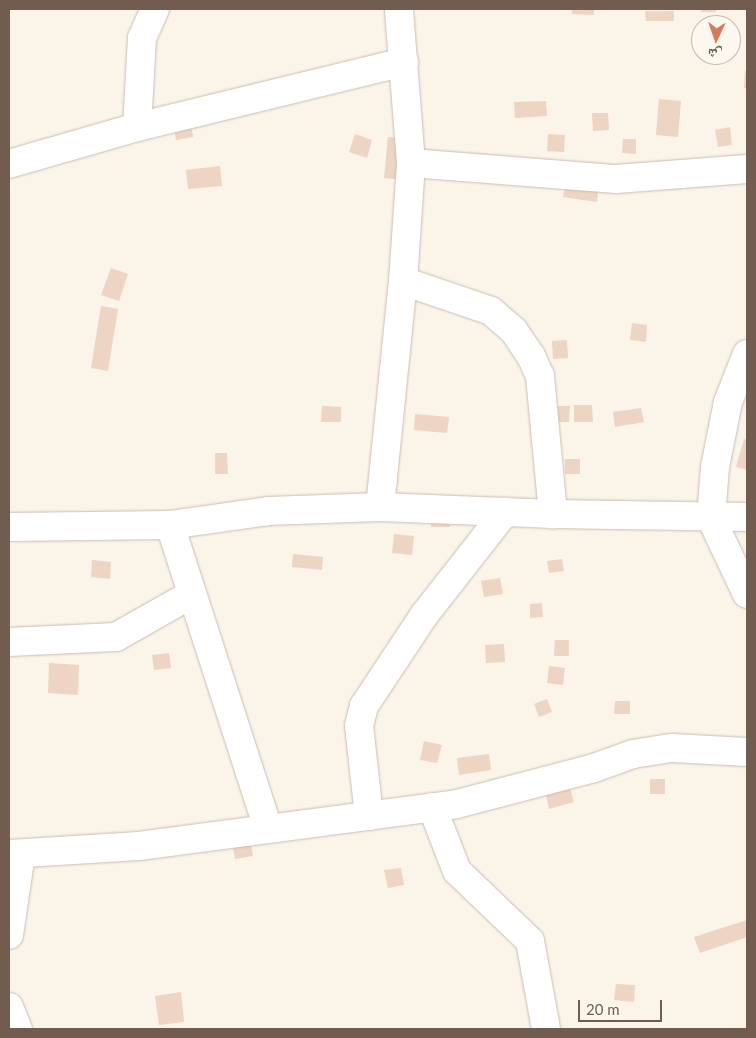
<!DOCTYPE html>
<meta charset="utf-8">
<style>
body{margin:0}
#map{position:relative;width:756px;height:1038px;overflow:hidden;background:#faf4e9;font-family:Lato,"Noto Naskh Arabic",sans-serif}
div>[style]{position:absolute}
.building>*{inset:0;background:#edd4c3}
.roads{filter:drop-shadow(0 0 1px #cbbcb0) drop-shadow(0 0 1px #cbbcb0)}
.street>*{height:28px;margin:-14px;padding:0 14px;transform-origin:14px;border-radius:14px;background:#fff}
span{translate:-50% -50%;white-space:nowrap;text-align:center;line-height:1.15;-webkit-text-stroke:5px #fdf8ef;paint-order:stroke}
.frame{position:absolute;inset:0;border:10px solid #725c4f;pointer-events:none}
.north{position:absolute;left:691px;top:15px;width:50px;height:50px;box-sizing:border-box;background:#fdf8ef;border:1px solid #c5baaf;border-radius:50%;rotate:183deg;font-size:14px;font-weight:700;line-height:20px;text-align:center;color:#725c4f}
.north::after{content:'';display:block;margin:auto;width:18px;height:22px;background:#d7795b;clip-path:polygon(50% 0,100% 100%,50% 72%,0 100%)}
.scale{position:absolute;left:578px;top:1000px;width:84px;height:22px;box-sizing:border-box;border:2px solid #725c4f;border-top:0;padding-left:6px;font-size:15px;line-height:18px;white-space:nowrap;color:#725c4f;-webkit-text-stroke:4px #fdf8ef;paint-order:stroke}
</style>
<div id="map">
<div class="building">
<div style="clip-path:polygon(572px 9px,594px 9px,594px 15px,572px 14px)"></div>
<div style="clip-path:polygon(701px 9px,716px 9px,716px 12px,701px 12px)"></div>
<div style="clip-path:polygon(645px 11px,674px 11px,674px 21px,646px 21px)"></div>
<div style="clip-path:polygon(745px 71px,747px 71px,747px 88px,744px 88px)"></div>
<div style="clip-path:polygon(659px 99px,681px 101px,678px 137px,656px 135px)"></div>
<div style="clip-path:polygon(546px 101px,547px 116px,515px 118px,514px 102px)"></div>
<div style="clip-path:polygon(592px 113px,608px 113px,609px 130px,593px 131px)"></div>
<div style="clip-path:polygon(190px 120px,193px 137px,176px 140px,173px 122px)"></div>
<div style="clip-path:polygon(730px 127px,732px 145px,718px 147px,715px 130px)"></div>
<div style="clip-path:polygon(355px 134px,372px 140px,367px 158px,349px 152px)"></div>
<div style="clip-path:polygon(548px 134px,565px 135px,564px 152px,547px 151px)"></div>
<div style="clip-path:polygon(388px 137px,406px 138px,402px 180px,384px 178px)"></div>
<div style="clip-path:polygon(623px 139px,636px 139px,636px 154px,622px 153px)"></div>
<div style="clip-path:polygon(220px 166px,222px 186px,188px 189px,186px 170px)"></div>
<div style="clip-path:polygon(566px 180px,599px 185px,597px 202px,563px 197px)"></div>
<div style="clip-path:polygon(111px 268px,128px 274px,119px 301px,101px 295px)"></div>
<div style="clip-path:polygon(101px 306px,118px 309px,108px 371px,91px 368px)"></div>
<div style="clip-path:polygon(632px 323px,647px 325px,646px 342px,630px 340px)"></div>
<div style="clip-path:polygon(567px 340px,568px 358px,553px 359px,552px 341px)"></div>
<div style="clip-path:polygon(574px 405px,592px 405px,593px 422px,574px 422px)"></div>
<div style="clip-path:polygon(322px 406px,341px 407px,341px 422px,321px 422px)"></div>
<div style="clip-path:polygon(558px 406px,570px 406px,569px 422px,558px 422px)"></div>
<div style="clip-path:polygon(641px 408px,644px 422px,615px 427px,613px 412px)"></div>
<div style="clip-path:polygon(415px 414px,449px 417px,447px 433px,414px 430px)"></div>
<div style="clip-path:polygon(744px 439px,747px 440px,747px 470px,736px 467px)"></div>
<div style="clip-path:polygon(215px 453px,227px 453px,228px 474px,215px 474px)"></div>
<div style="clip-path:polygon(565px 459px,580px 459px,580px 474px,565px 474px)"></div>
<div style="clip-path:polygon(431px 509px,450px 510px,450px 527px,431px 527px)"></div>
<div style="clip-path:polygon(394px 534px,414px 536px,412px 555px,392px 553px)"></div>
<div style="clip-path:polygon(293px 554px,323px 557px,322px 570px,292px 567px)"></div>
<div style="clip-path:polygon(562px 559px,564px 571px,549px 573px,547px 561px)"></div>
<div style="clip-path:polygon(92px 560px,111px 562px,110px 579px,91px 577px)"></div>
<div style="clip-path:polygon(500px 578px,503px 594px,484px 597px,481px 581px)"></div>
<div style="clip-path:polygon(542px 603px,543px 617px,530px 618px,530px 604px)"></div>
<div style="clip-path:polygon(555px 640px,569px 640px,569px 656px,554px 656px)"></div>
<div style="clip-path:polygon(504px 644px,505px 662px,486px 663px,485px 645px)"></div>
<div style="clip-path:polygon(169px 653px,171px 668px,154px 670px,152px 655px)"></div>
<div style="clip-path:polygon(49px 663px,79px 665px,78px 695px,48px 693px)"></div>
<div style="clip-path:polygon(549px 666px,565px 668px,563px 685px,547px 683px)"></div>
<div style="clip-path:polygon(547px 699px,552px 712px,539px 717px,534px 704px)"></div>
<div style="clip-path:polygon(615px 701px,630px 701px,630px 714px,614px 714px)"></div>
<div style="clip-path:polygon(424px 741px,442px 745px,437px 763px,420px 760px)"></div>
<div style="clip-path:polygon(489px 754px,491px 770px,459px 775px,457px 758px)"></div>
<div style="clip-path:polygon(650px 779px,665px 779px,665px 794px,650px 794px)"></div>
<div style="clip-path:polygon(570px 788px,574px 802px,549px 809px,546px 795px)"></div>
<div style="clip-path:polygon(250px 839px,253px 856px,235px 859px,232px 842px)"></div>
<div style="clip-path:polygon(401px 868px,404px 885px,388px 888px,384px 870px)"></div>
<div style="clip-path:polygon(747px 920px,747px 937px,700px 953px,694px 937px)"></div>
<div style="clip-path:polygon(616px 984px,635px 985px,634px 1002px,614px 1000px)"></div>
<div style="clip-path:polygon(181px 992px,184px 1022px,159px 1025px,155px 996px)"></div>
</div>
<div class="roads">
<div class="street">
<div style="left:137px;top:127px;width:89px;rotate:-86.8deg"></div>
<div style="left:142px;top:38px;width:32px;rotate:-66deg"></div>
<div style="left:411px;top:163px;width:206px;rotate:4.5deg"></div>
<div style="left:616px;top:179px;width:131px;rotate:-4.4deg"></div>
<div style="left:9px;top:164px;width:133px;rotate:-16.1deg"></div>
<div style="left:137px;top:127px;width:275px;rotate:-13.7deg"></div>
<div style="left:403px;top:281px;width:93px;rotate:18.8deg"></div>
<div style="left:491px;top:311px;width:30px;rotate:41deg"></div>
<div style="left:514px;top:331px;width:30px;rotate:56deg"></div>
<div style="left:531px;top:356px;width:22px;rotate:66deg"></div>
<div style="left:540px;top:376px;width:139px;rotate:84.6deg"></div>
<div style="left:747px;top:354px;width:52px;rotate:111.6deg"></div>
<div style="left:728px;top:402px;width:66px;rotate:101.3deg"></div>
<div style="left:715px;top:467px;width:51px;rotate:94.5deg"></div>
<div style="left:711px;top:518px;width:84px;rotate:64.7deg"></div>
<div style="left:380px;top:507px;width:227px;rotate:-84.2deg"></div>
<div style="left:403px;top:281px;width:118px;rotate:-86.1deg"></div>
<div style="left:411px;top:163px;width:154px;rotate:-94.5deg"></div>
<div style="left:170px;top:525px;width:319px;rotate:72.1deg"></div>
<div style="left:9px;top:527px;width:161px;rotate:-0.7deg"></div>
<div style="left:170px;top:525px;width:99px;rotate:-8.1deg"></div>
<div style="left:268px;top:511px;width:112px;rotate:-2deg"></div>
<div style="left:380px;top:507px;width:173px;rotate:2.3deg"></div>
<div style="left:553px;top:514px;width:194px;rotate:0.9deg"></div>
<div style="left:9px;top:642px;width:107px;rotate:-2.7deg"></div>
<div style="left:116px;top:637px;width:87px;rotate:-29.5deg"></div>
<div style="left:432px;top:807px;width:69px;rotate:68.7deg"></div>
<div style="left:457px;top:871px;width:101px;rotate:43.8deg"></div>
<div style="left:530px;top:941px;width:89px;rotate:79.7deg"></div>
<div style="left:369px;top:816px;width:91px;rotate:-96.3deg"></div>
<div style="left:359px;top:726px;width:21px;rotate:-76deg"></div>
<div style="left:364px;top:706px;width:110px;rotate:-56.5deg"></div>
<div style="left:425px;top:614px;width:130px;rotate:-51.9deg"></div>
<div style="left:9px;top:854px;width:130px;rotate:-3.5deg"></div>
<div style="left:139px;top:846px;width:321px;rotate:-7.5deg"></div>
<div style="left:457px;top:804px;width:142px;rotate:-14.7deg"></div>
<div style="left:594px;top:768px;width:41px;rotate:-19.7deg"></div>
<div style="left:633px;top:754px;width:39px;rotate:-9deg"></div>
<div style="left:672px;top:748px;width:75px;rotate:3.1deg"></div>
<div style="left:9px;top:935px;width:82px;rotate:-81.6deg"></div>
<div style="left:9px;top:1007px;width:24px;rotate:68deg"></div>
</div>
</div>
<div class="frame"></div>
<div class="north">ش</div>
<div class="scale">20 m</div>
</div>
